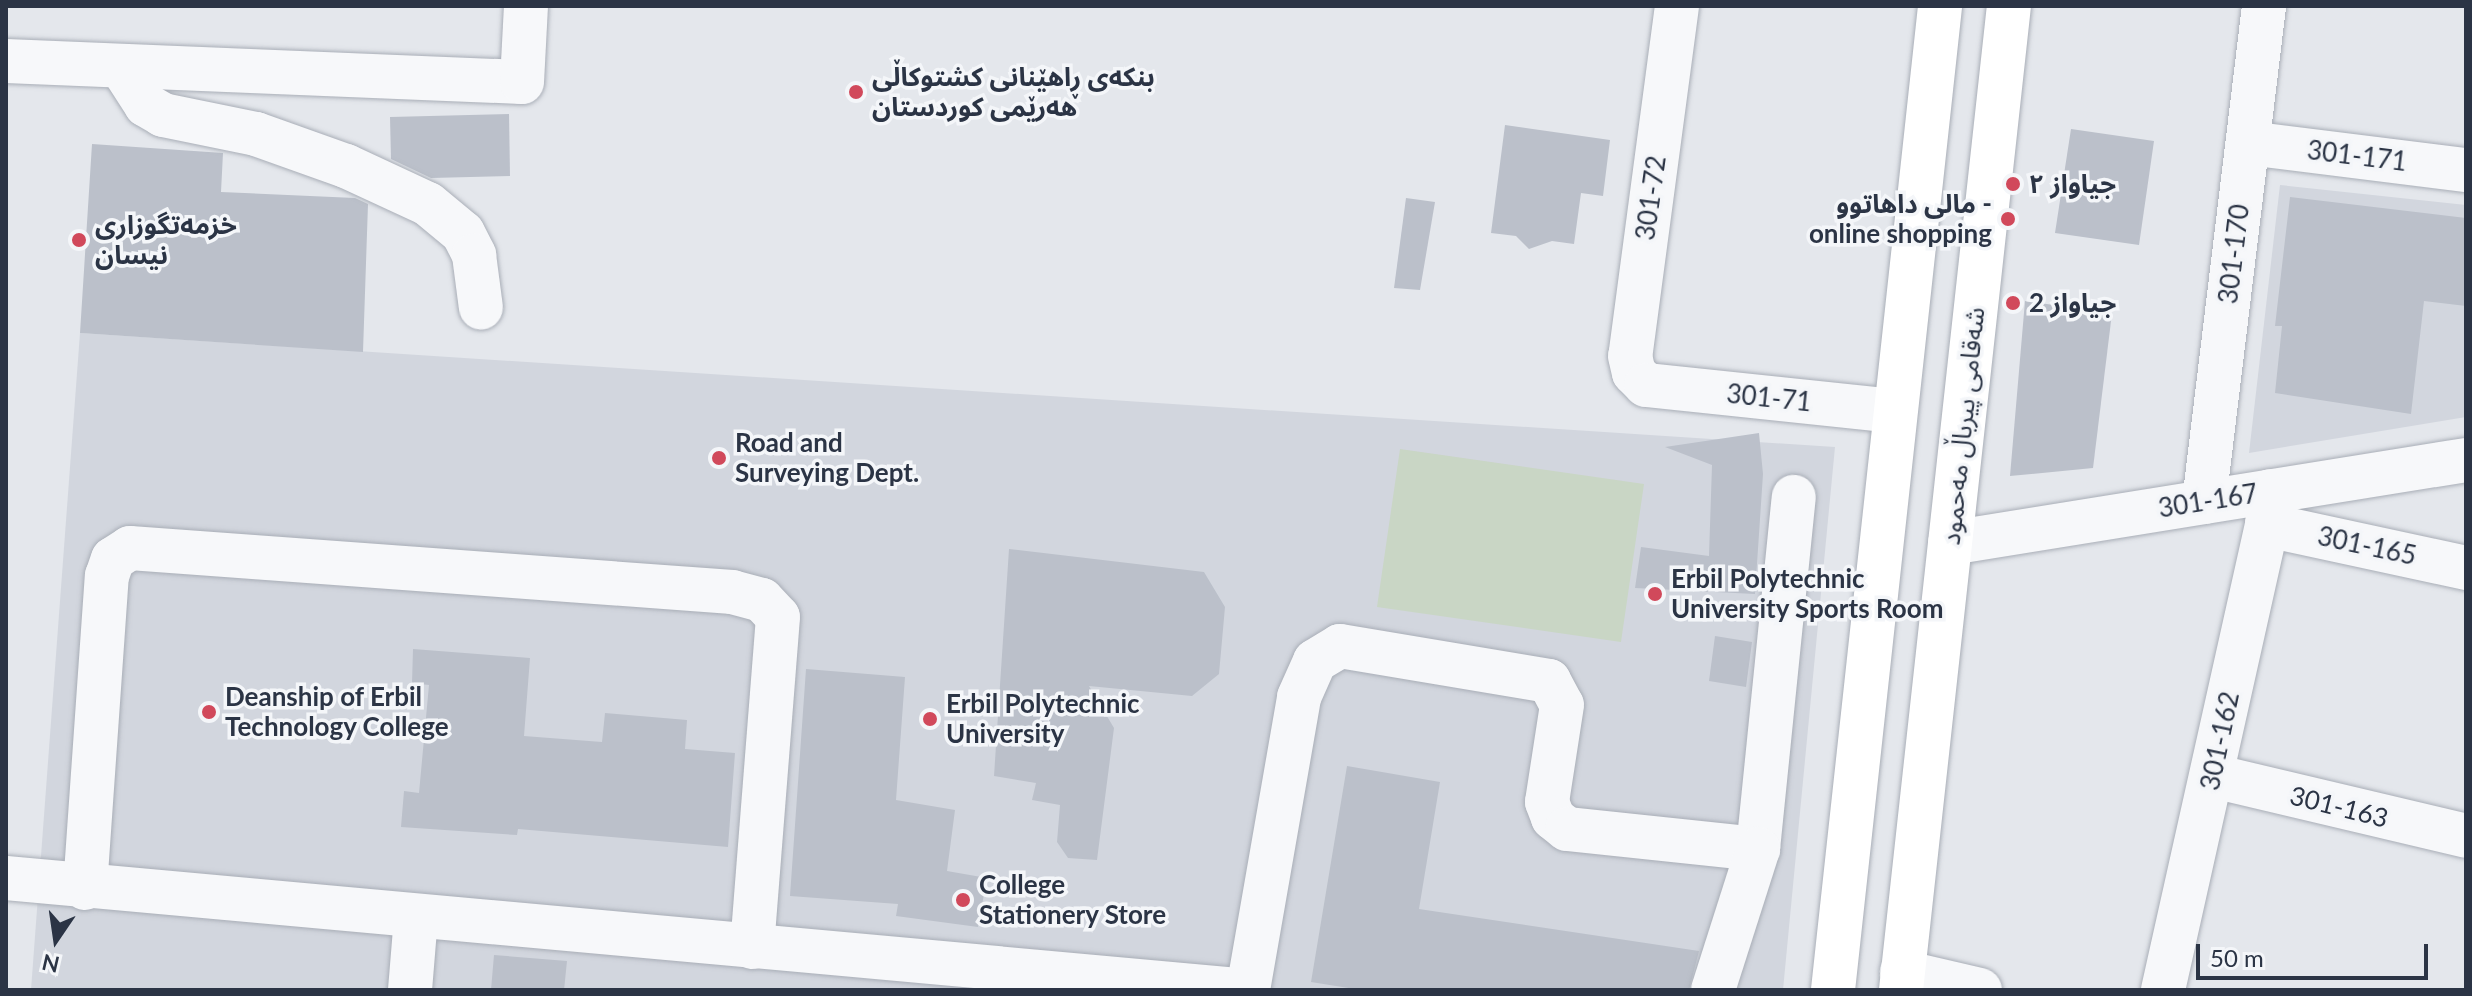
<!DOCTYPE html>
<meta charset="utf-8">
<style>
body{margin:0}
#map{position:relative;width:2472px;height:996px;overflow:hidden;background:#e4e7ec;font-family:Lato,"Noto Sans Arabic",sans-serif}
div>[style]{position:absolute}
.built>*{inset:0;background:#d2d6de}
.green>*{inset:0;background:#c9d6c5}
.building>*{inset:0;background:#bbc0ca}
.roads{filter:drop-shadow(0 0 2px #a9aeb7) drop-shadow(0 0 2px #a9aeb7)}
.minor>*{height:44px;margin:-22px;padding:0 22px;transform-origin:22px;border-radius:22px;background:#f7f8fa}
.major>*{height:44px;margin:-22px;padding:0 22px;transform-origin:22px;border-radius:22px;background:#fff}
.dots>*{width:22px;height:22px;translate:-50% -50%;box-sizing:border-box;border:4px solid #f4f6f9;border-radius:50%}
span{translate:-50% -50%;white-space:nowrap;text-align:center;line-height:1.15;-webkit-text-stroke:7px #f4f6f9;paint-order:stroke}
.poi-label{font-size:26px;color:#2b3445;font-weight:700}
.left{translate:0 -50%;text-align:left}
.right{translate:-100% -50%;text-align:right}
.street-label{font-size:26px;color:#2b3445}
.frame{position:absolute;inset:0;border:8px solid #2b3445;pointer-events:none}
.north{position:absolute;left:16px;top:900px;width:80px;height:80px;-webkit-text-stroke:6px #f4f6f9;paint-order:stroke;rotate:193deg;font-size:22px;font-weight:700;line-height:32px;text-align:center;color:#2b3445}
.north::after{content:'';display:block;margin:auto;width:28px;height:36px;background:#2b3445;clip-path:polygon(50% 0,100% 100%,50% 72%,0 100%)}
.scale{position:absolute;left:2196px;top:944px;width:232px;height:36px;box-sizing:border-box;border:4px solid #2b3445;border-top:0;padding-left:10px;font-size:24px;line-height:28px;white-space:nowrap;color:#2b3445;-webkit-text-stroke:6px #f4f6f9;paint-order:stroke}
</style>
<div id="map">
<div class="built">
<div style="clip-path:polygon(2280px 185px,2466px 205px,2466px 417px,2249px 453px)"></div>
<div style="clip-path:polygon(80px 333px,1835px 447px,1783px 990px,31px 990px)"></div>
</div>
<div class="green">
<div style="clip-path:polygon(1400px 449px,1644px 484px,1621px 642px,1377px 607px)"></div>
</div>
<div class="building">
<div style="clip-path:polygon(509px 114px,510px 176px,431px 178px,391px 159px,390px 117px)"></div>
<div style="clip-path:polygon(1505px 125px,1610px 140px,1603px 196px,1581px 193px,1574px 244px,1552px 241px,1529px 249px,1516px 236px,1491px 233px)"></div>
<div style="clip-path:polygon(2071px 129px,2154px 141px,2139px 245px,2055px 233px)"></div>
<div style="clip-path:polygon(92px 144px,223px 153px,221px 192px,355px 198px,368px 204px,363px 352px,80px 333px)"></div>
<div style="clip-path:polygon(2290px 197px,2466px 218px,2466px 306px,2424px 301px,2411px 414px,2275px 393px,2282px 326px,2275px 326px)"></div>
<div style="clip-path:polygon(1406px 198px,1435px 202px,1420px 290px,1394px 288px)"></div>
<div style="clip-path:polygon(2025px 301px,2112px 313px,2093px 468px,2010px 476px)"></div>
<div style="clip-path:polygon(1759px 433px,1763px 474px,1755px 594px,1635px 588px,1641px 547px,1709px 556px,1712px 465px,1665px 447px)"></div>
<div style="clip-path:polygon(1009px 549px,1204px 572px,1225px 607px,1219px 674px,1192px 696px,1089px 686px,1114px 728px,1097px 860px,1068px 858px,1057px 842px,1060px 805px,1032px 800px,1036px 783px,994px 776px)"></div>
<div style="clip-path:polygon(1715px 636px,1752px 642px,1746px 687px,1709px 681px)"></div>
<div style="clip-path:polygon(413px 649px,530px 658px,524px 736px,602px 742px,605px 713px,687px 720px,685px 749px,735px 753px,728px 847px,518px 829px,517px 835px,401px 827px,404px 791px,419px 793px,429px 685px,412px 683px)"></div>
<div style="clip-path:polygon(806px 669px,905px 677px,896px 800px,955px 810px,947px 871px,987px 878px,978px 927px,896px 916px,898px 904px,790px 896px)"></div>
<div style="clip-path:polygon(1347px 766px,1440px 782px,1419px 909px,1699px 951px,1689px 990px,1361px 990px,1311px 982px)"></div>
<div style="clip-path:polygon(494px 955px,567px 961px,564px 990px,491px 990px)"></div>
</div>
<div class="roads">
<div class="minor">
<div style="left:1677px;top:6px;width:353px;rotate:97.6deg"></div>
<div style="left:1630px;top:356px;width:17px;rotate:77deg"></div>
<div style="left:1634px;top:373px;width:17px;rotate:45deg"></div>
<div style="left:1646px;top:385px;width:248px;rotate:6deg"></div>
<div style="left:6px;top:61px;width:516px;rotate:2.33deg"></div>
<div style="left:522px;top:82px;width:76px;rotate:-87deg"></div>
<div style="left:121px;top:66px;width:46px;rotate:57.3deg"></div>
<div style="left:146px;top:105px;width:20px;rotate:30deg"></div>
<div style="left:163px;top:115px;width:95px;rotate:11.5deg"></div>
<div style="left:256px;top:134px;width:96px;rotate:19.6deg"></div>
<div style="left:346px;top:166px;width:90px;rotate:24.9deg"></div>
<div style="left:428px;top:204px;width:45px;rotate:39.6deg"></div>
<div style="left:463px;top:233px;width:25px;rotate:63deg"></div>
<div style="left:474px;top:255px;width:53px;rotate:82.5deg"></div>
<div style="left:2248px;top:143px;width:220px;rotate:7.1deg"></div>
<div style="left:2204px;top:502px;width:500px;rotate:-83.1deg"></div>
<div style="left:2267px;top:525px;width:204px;rotate:12.2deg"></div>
<div style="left:1950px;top:543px;width:523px;rotate:-9.14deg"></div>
<div style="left:2213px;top:776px;width:260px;rotate:13.3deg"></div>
<div style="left:1758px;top:849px;width:354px;rotate:-84.2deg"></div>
<div style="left:6px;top:878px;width:1239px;rotate:5.19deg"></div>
<div style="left:85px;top:888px;width:313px;rotate:-86deg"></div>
<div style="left:107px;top:576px;width:18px;rotate:-71deg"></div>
<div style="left:113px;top:559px;width:20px;rotate:-33deg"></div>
<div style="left:130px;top:548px;width:604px;rotate:4.18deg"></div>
<div style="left:732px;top:592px;width:31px;rotate:15deg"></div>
<div style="left:762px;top:600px;width:23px;rotate:47deg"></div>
<div style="left:778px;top:617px;width:331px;rotate:94.5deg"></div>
<div style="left:1902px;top:972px;width:80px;rotate:13deg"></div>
<div style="left:410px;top:990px;width:73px;rotate:-85.3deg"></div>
<div style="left:1248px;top:990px;width:297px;rotate:-80.1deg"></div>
<div style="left:1299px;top:697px;width:39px;rotate:-66deg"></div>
<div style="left:1315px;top:661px;width:29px;rotate:-31deg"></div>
<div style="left:1340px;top:646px;width:212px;rotate:9.5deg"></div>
<div style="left:1549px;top:681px;width:27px;rotate:62deg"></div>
<div style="left:1562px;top:705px;width:98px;rotate:98.8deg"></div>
<div style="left:1547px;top:802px;width:17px;rotate:69deg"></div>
<div style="left:1553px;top:818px;width:18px;rotate:38deg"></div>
<div style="left:1567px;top:829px;width:192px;rotate:6deg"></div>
<div style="left:1758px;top:849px;width:148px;rotate:107.7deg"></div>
<div style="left:2163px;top:990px;width:476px;rotate:-77.4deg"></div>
<div style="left:2267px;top:525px;width:34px;rotate:-85deg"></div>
</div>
<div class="major">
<div style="left:1833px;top:990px;width:990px;rotate:-83.79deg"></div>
<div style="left:1901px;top:990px;width:990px;rotate:-83.74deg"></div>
</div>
</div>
<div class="dots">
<div style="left:856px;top:92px;background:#d1495b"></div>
<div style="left:2013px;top:184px;background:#d1495b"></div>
<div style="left:2008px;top:219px;background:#d1495b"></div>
<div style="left:79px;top:240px;background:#d1495b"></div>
<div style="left:2013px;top:303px;background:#d1495b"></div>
<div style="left:719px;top:458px;background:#d1495b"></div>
<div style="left:1655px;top:594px;background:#d1495b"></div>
<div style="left:209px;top:712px;background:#d1495b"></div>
<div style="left:930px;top:719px;background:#d1495b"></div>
<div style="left:963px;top:900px;background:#d1495b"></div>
</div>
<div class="poi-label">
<span class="left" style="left:872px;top:92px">بنکەی ڕاهێنانی کشتوکاڵی<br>هەرێمی کوردستان</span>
<span class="left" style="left:2029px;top:184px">جیاواز ٢</span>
<span class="right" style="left:1992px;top:219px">مالی داهاتوو -<br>online shopping</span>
<span class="left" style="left:95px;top:240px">خزمەتگوزاری<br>نیسان</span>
<span class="left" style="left:2029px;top:303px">جیاواز 2</span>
<span class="left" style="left:735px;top:458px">Road and<br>Surveying Dept.</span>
<span class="left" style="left:1671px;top:594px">Erbil Polytechnic<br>University Sports Room</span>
<span class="left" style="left:225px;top:712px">Deanship of Erbil<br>Technology College</span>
<span class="left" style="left:946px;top:719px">Erbil Polytechnic<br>University</span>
<span class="left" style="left:979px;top:900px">College<br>Stationery Store</span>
</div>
<div class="street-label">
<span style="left:2357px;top:156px;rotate:7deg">301-171</span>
<span style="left:1651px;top:198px;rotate:-82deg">301-72</span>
<span style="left:2234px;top:254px;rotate:-83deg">301-170</span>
<span style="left:1769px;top:398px;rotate:6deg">301-71</span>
<span style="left:1963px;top:426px;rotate:-84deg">شەقامی پیرباڵ مەحمود</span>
<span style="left:2208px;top:501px;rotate:-9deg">301-167</span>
<span style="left:2367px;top:546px;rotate:12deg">301-165</span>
<span style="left:2220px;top:741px;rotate:-78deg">301-162</span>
<span style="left:2339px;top:807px;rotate:14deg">301-163</span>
</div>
<div class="frame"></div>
<div class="north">N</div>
<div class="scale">50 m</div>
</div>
